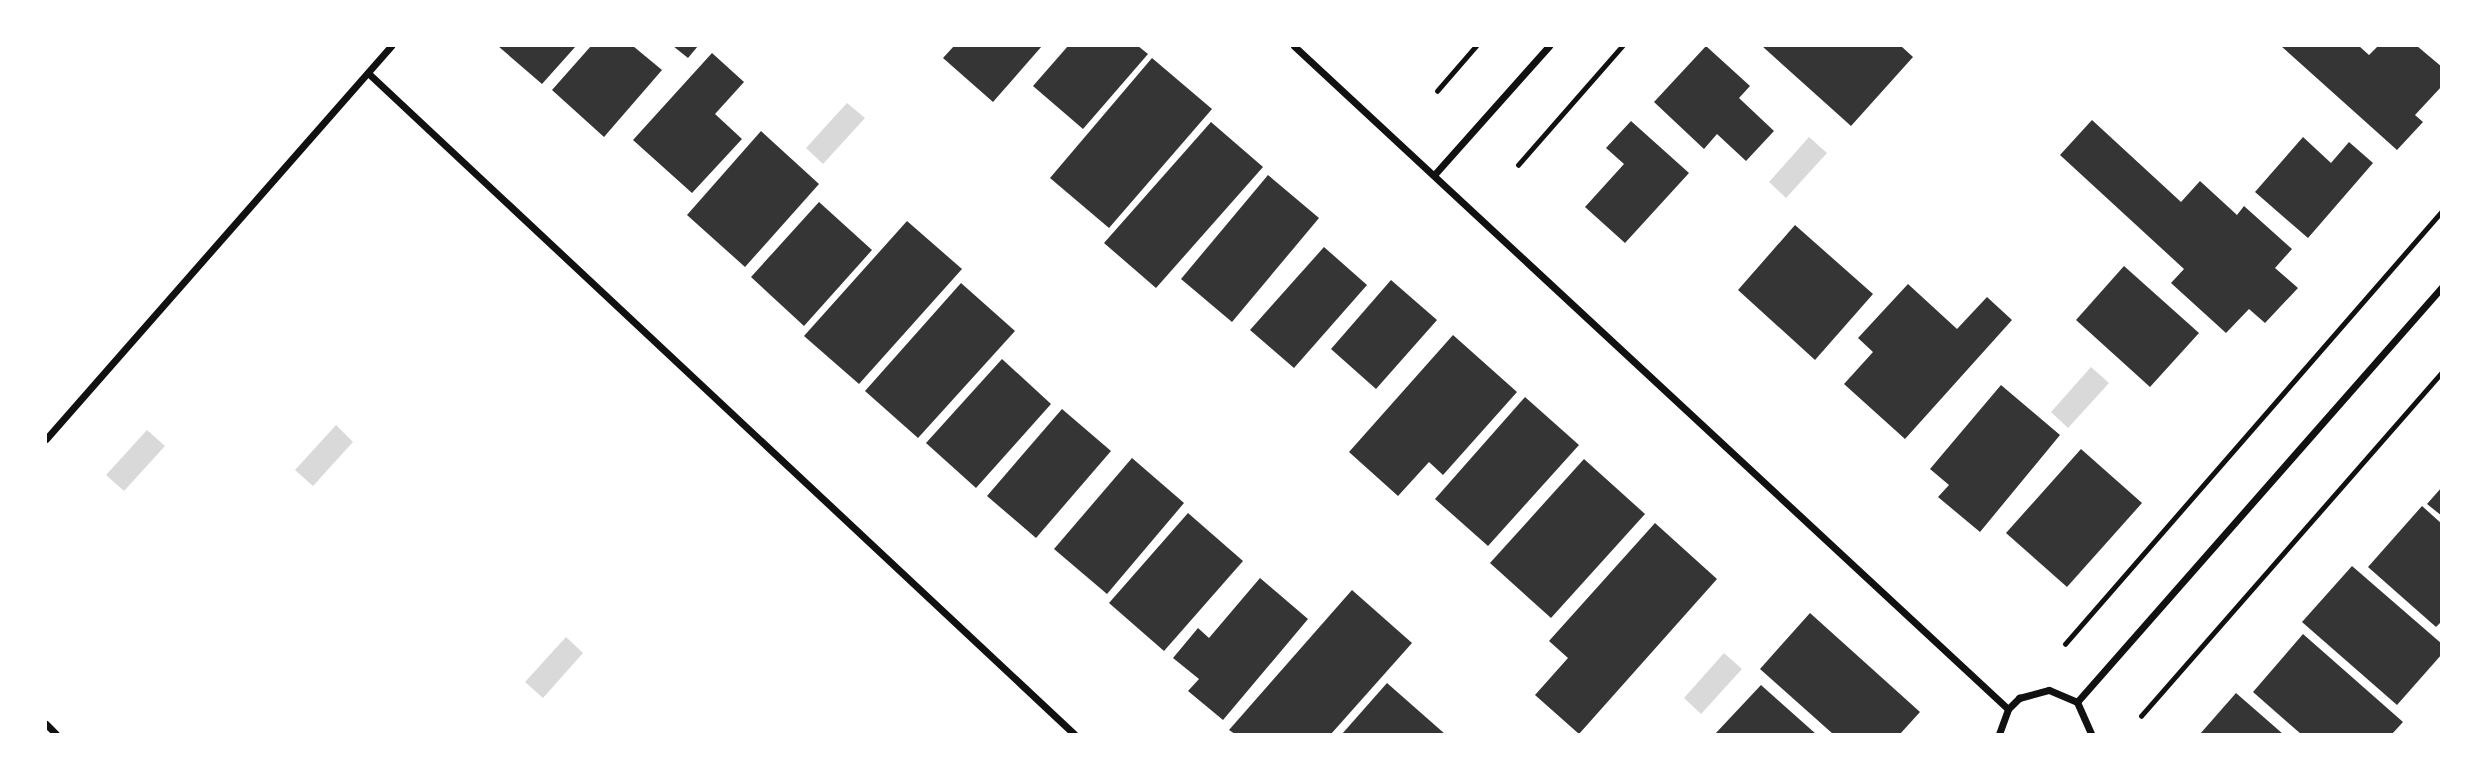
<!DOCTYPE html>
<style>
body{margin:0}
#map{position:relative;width:2487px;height:780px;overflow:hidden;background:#fff;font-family:Cabin,sans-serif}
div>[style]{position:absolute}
.water>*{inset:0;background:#d9d9d9}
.building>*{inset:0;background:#353535}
.path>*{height:4.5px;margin:-2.25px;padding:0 2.25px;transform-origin:2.25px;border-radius:2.25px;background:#111}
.minor>*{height:7px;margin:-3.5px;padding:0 3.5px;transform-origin:3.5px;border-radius:3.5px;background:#111}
span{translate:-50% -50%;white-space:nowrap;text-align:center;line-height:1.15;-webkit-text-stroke:7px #fff;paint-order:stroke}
.frame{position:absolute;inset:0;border:47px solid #fff;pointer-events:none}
</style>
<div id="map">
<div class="water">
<div style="clip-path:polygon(847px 103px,865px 118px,823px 164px,806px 148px)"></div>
<div style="clip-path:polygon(1809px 137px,1827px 153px,1786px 198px,1769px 182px)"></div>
<div style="clip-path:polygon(2091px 367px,2109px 383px,2068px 428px,2051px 412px)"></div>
<div style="clip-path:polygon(336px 425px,353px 442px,313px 486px,295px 470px)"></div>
<div style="clip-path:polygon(147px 430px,165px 446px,124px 491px,106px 475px)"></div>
<div style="clip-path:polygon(566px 637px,583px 653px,543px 698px,525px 682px)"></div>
<div style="clip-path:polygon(1724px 653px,1742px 669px,1701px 714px,1684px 698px)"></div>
</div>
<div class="building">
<div style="clip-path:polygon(498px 46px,576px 46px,542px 84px)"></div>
<div style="clip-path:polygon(591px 46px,633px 46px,662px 70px,604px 137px,552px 90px)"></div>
<div style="clip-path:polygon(673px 46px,698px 46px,688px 58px)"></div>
<div style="clip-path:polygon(954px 46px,1042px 46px,993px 102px,943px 58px)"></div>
<div style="clip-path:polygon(1068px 46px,1138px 46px,1148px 54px,1083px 129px,1033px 86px)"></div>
<div style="clip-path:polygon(1706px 46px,1750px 86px,1739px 98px,1774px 131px,1746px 161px,1717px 134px,1704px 149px,1654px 102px)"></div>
<div style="clip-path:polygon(1762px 46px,1901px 46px,1913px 57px,1851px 126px)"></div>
<div style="clip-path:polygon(2281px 46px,2359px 46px,2369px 55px,2378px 46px,2417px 46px,2442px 67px,2442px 86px,2415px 115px,2423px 122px,2397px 150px)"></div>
<div style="clip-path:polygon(712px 53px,744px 82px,715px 114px,742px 139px,692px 193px,633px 140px)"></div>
<div style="clip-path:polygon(1152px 58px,1212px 109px,1109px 228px,1050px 178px)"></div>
<div style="clip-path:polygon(2092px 120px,2181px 202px,2200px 181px,2237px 215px,2244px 206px,2292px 249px,2275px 268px,2298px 288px,2265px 323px,2249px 309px,2226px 333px,2171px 283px,2184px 269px,2060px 155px)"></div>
<div style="clip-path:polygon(1631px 121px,1689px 173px,1625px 243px,1585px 207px,1624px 164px,1606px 148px)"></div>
<div style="clip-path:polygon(1211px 122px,1263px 167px,1156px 288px,1104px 243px)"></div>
<div style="clip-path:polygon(761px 131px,819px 184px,745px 267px,687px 215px)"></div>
<div style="clip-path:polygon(2303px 137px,2331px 163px,2349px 142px,2373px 163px,2308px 238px,2255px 192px)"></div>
<div style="clip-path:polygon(1268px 175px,1319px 218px,1232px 322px,1181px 279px)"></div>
<div style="clip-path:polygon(819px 202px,872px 250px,804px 326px,751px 277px)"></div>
<div style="clip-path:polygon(907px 221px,962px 269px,859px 384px,804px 336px)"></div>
<div style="clip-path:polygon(1795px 225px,1873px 294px,1815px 360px,1738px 290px)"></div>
<div style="clip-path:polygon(1324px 247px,1367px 285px,1294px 368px,1250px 330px)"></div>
<div style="clip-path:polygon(2124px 266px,2199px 333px,2150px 387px,2076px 320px)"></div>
<div style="clip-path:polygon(1391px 280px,1437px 320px,1376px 389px,1331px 349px)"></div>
<div style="clip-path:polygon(961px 283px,1015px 331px,918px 438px,865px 391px)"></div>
<div style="clip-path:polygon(1908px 284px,1957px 329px,1987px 297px,2012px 320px,1905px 439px,1844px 384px,1873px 352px,1858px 338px)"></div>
<div style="clip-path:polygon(1453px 335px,1517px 392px,1443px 475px,1429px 462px,1398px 496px,1349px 452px)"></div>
<div style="clip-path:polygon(1002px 359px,1051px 404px,976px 488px,926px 443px)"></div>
<div style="clip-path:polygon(2001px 385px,2060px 435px,1980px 532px,1938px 497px,1949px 485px,1930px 469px)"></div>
<div style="clip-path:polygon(1525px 397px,1579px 445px,1488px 546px,1435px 499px)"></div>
<div style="clip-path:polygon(1062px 409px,1111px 451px,1036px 538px,987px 496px)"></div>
<div style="clip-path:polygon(2081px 449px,2142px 503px,2067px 587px,2006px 533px)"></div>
<div style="clip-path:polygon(1132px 458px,1184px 503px,1107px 594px,1054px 549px)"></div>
<div style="clip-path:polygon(1584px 459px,1645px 514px,1551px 618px,1490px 563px)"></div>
<div style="clip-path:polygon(2442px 487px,2442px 516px,2427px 504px)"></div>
<div style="clip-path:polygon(2422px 506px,2442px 524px,2442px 621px,2436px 627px,2368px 567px)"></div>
<div style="clip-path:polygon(1188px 513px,1243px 561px,1164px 651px,1109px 603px)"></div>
<div style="clip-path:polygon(1655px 523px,1717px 579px,1579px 734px,1535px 695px,1568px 658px,1549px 641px)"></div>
<div style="clip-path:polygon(2352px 566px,2442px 644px,2442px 654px,2397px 705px,2302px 622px)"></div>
<div style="clip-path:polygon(1260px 578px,1308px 619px,1223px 720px,1188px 691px,1199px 679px,1173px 658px,1198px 628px,1209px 638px)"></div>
<div style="clip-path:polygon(1352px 590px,1412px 643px,1331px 734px,1235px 734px,1229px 730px)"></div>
<div style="clip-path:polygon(1810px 613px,1920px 712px,1900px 734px,1833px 734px,1760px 669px)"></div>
<div style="clip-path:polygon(2303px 634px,2403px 722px,2392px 734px,2301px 734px,2253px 692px)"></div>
<div style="clip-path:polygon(1387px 683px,1445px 734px,1342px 734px)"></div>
<div style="clip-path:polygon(1761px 685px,1816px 734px,1715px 734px)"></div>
<div style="clip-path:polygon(2236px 693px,2283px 734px,2200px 734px)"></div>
</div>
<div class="path">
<div style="left:1437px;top:91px;width:60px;rotate:-49.1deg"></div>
<div style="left:1518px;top:165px;width:158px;rotate:-48.8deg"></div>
<div style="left:2065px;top:644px;width:574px;rotate:-48.95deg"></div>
<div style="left:2141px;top:716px;width:457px;rotate:-48.8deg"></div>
</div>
<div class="minor">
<div style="left:1294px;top:46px;width:974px;rotate:42.88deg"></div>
<div style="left:368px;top:73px;width:967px;rotate:43.11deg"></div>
<div style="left:1434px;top:175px;width:173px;rotate:-48.3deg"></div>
<div style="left:46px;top:439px;width:523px;rotate:-48.72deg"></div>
<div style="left:2077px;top:702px;width:553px;rotate:-48.67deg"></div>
<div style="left:46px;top:724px;width:14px;rotate:45deg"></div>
<div style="left:1999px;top:734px;width:27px;rotate:-70deg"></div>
<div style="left:2008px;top:709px;width:16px;rotate:-45deg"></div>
<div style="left:2019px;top:698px;width:31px;rotate:-15deg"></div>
<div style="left:2049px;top:690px;width:30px;rotate:23deg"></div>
<div style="left:2077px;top:702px;width:35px;rotate:66deg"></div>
</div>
<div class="frame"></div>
</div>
